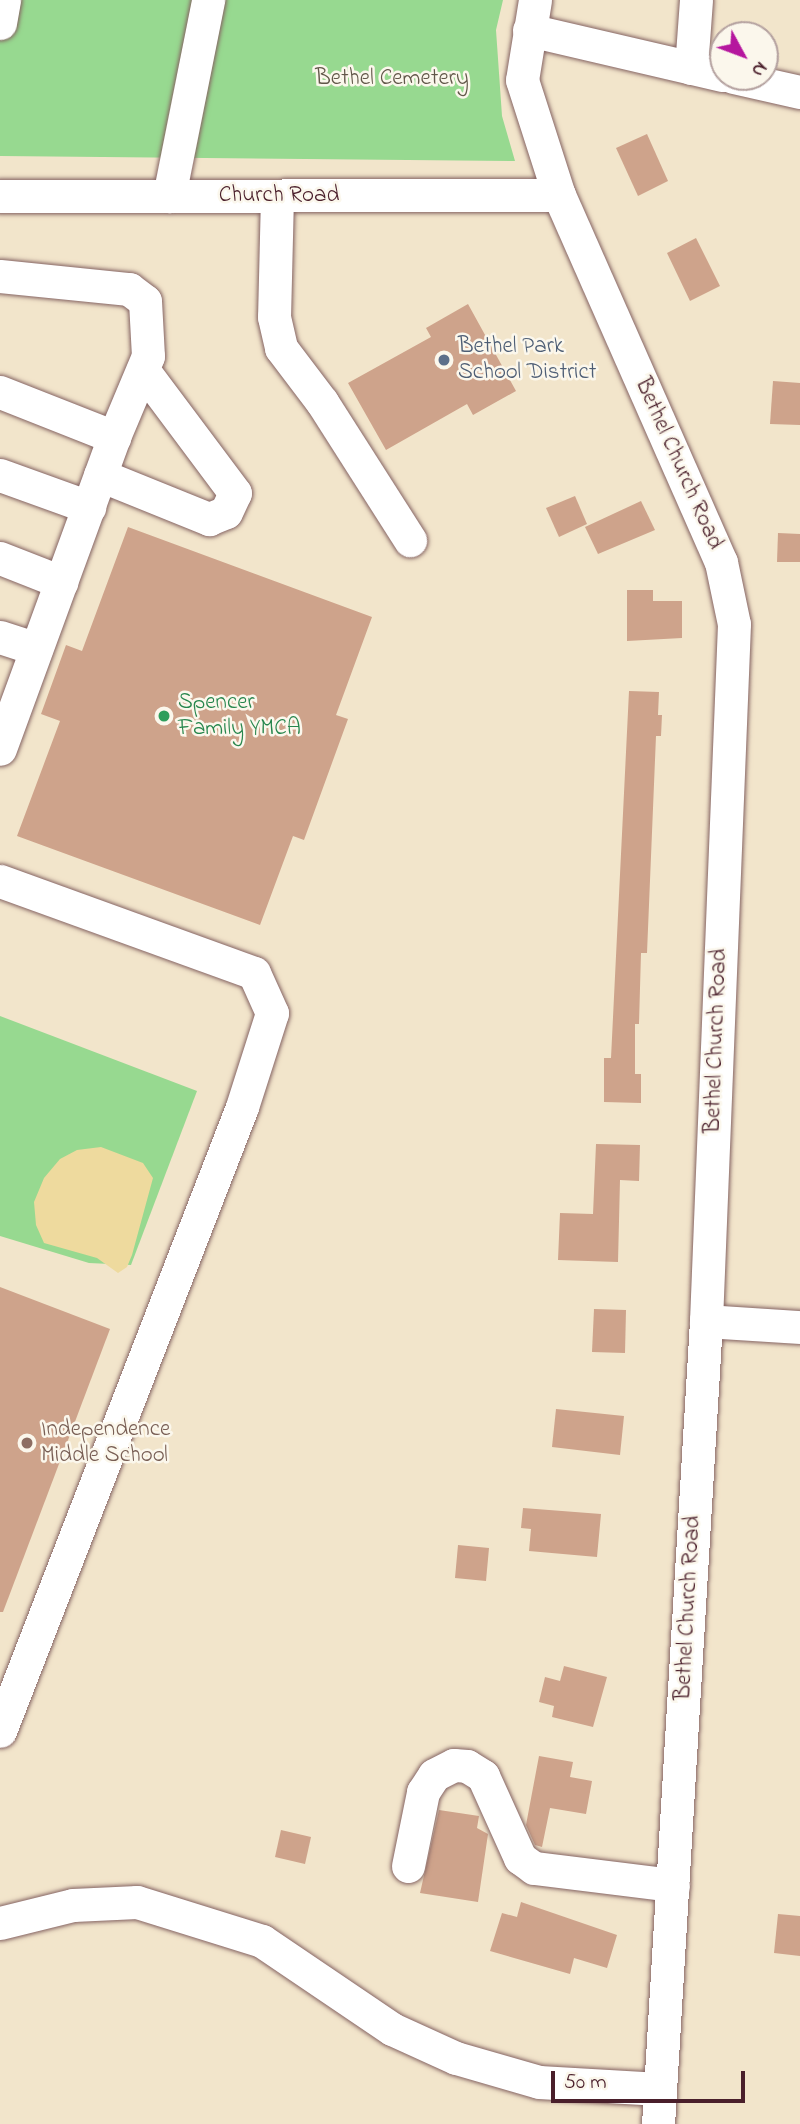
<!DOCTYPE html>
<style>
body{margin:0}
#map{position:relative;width:800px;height:2124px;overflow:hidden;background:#f2e5cb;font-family:"Indie Flower",sans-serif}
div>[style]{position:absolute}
.green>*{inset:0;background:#97d990}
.sand>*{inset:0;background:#eeda9e}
.building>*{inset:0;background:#cea38b}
.roads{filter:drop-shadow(0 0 2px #856463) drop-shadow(0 0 2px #856463)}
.minor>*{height:33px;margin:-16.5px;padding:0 16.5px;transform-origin:16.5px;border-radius:16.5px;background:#fff}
.dots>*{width:19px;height:19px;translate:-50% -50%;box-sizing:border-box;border:4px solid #fbf7ec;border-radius:50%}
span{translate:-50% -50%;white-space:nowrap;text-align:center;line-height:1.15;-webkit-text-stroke:5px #fbf7ec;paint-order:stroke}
.park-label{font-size:23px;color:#615749}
.street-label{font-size:23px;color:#4a1f2b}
.service-label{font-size:23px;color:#4e5e75}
.left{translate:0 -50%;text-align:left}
.leisure-label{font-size:23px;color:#27864d}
.education-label{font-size:23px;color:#785e54}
.north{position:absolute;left:709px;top:21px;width:70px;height:70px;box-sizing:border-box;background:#fbf7ec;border:2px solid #b4a19f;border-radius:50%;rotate:131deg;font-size:19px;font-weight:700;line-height:28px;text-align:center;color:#4a1f2b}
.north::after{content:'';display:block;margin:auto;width:24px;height:32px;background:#b5179e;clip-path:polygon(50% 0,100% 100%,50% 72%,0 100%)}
.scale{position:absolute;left:551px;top:2071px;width:194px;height:32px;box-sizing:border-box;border:4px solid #4a1f2b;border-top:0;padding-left:9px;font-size:21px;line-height:24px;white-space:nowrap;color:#4a1f2b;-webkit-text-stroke:5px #fbf7ec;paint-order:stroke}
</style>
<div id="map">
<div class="green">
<div style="clip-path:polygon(0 0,503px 0,496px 30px,502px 116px,515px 161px,0 156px)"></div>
<div style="clip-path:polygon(0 1016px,197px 1091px,131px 1265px,89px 1263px,0 1236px)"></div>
</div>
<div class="sand">
<div style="clip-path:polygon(101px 1147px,143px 1163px,153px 1178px,132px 1255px,127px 1267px,118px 1273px,97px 1258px,44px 1243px,36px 1225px,34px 1202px,44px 1178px,60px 1159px,77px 1150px)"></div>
</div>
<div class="building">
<div style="clip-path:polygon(647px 134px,668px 181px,638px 196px,616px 148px)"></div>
<div style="clip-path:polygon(696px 238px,720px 286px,690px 301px,667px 253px)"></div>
<div style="clip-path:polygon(468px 304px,516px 391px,473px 415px,467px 404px,386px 450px,348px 383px,431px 337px,426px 328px)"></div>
<div style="clip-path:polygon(773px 381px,800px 383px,800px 425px,770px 424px)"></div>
<div style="clip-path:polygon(575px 496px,587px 524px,559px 537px,546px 508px)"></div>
<div style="clip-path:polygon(641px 501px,655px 530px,598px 554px,585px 527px)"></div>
<div style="clip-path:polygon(128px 527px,372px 617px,336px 715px,348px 719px,304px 840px,293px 836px,260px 925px,17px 836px,60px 721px,41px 714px,66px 645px,82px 651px)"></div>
<div style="clip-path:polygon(778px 533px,800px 534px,800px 562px,777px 562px)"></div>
<div style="clip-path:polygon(627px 590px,653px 590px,653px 601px,682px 601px,682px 638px,627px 641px)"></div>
<div style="clip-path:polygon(629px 691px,659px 692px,658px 715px,662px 715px,661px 736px,656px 736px,647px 953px,641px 953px,639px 1024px,635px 1024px,635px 1074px,641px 1074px,641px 1103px,604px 1102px,604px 1058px,611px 1058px)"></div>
<div style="clip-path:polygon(596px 1144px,640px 1145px,639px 1181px,620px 1180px,618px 1262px,558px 1260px,560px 1213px,593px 1214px)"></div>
<div style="clip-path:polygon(0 1287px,110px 1329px,3px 1612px,0 1612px)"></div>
<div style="clip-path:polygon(594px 1309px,626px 1310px,625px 1353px,592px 1352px)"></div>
<div style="clip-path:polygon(556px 1409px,624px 1416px,620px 1455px,552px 1447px)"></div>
<div style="clip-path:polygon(523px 1508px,601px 1514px,597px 1557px,529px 1551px,531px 1529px,521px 1528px)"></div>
<div style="clip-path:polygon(458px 1545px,489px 1548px,486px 1581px,455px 1578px)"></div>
<div style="clip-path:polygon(564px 1666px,607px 1677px,593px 1727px,552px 1717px,554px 1706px,539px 1702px,545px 1677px,560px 1681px)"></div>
<div style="clip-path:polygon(539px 1756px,573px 1762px,570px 1777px,592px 1781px,586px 1814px,550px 1808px,542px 1847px,535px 1845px,526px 1825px)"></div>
<div style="clip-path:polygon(439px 1810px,479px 1816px,477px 1828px,488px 1834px,478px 1902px,420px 1893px)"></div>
<div style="clip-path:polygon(281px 1830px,311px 1837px,305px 1864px,275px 1857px)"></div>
<div style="clip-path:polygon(521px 1902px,617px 1935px,607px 1968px,574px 1958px,570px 1974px,490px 1951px,502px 1913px,517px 1917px)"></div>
<div style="clip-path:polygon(778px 1914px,800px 1916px,800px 1956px,774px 1953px)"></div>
</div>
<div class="roads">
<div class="minor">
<div style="left:535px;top:0;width:81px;rotate:99.2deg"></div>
<div style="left:522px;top:80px;width:121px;rotate:72.2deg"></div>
<div style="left:559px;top:195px;width:401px;rotate:66.2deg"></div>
<div style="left:721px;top:562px;width:63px;rotate:78.2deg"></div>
<div style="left:734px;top:624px;width:698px;rotate:92.3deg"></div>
<div style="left:706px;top:1321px;width:804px;rotate:93.42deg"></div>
<div style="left:0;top:23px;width:23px;rotate:-80deg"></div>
<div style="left:529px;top:30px;width:199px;rotate:13.1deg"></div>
<div style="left:691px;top:68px;width:68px;rotate:-85.8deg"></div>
<div style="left:733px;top:77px;width:69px;rotate:12.6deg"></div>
<div style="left:0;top:196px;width:559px;rotate:-0.1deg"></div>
<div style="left:169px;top:196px;width:200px;rotate:-78.7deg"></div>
<div style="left:277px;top:196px;width:121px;rotate:91.4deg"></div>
<div style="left:274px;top:317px;width:32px;rotate:77deg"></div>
<div style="left:281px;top:348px;width:68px;rotate:52.8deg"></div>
<div style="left:322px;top:402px;width:164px;rotate:57.5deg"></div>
<div style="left:0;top:276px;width:130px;rotate:5.8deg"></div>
<div style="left:129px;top:289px;width:20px;rotate:37deg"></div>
<div style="left:145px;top:301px;width:55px;rotate:86.9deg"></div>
<div style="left:148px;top:356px;width:88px;rotate:112.8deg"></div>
<div style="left:0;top:392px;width:123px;rotate:21.5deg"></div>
<div style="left:114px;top:437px;width:332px;rotate:110.1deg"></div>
<div style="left:0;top:475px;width:95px;rotate:19.8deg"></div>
<div style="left:100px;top:475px;width:118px;rotate:22deg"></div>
<div style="left:209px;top:519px;width:18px;rotate:-22deg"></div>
<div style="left:226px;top:512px;width:21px;rotate:-65deg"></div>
<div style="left:235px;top:493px;width:154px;rotate:-126.8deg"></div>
<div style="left:0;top:558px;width:66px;rotate:21.5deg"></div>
<div style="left:0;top:637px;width:38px;rotate:18deg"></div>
<div style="left:0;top:881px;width:270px;rotate:19.9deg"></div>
<div style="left:254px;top:973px;width:44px;rotate:65.8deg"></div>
<div style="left:272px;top:1013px;width:99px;rotate:107.7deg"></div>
<div style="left:242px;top:1107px;width:669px;rotate:111.2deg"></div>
<div style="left:706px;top:1321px;width:94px;rotate:3.7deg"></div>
<div style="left:408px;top:1866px;width:76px;rotate:-78.5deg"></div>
<div style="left:423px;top:1792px;width:20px;rotate:-57deg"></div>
<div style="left:434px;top:1775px;width:22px;rotate:-27deg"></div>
<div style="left:454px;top:1765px;width:13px;rotate:4deg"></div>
<div style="left:467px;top:1766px;width:19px;rotate:32deg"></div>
<div style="left:483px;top:1776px;width:90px;rotate:65.7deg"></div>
<div style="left:520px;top:1858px;width:17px;rotate:36deg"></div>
<div style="left:534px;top:1868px;width:140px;rotate:7deg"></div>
<div style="left:0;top:1923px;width:75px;rotate:-13.9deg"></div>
<div style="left:73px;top:1905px;width:64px;rotate:-2.7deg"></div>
<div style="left:137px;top:1902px;width:131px;rotate:17.3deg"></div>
<div style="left:262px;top:1941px;width:157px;rotate:34.1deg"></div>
<div style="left:392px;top:2029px;width:70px;rotate:24.4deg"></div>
<div style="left:456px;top:2058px;width:86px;rotate:16.1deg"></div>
<div style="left:539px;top:2082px;width:121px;rotate:3.3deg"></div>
</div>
</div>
<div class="dots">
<div style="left:444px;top:360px;background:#5c6f8a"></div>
<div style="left:164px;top:716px;background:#2e9e5b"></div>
<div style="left:27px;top:1443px;background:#8d6e63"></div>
</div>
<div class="park-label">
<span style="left:392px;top:79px">Bethel Cemetery</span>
</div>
<div class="street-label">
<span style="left:279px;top:196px">Church Road</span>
<span style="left:678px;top:464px;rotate:66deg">Bethel Church Road</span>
<span style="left:717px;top:1041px;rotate:-88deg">Bethel Church Road</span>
<span style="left:689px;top:1608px;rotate:-87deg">Bethel Church Road</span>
</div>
<div class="service-label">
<span class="left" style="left:458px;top:360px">Bethel Park<br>School District</span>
</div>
<div class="leisure-label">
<span class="left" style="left:178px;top:716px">Spencer<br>Family YMCA</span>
</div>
<div class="education-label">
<span class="left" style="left:41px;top:1443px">Independence<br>Middle School</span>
</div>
<div class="north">N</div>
<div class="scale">50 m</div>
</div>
